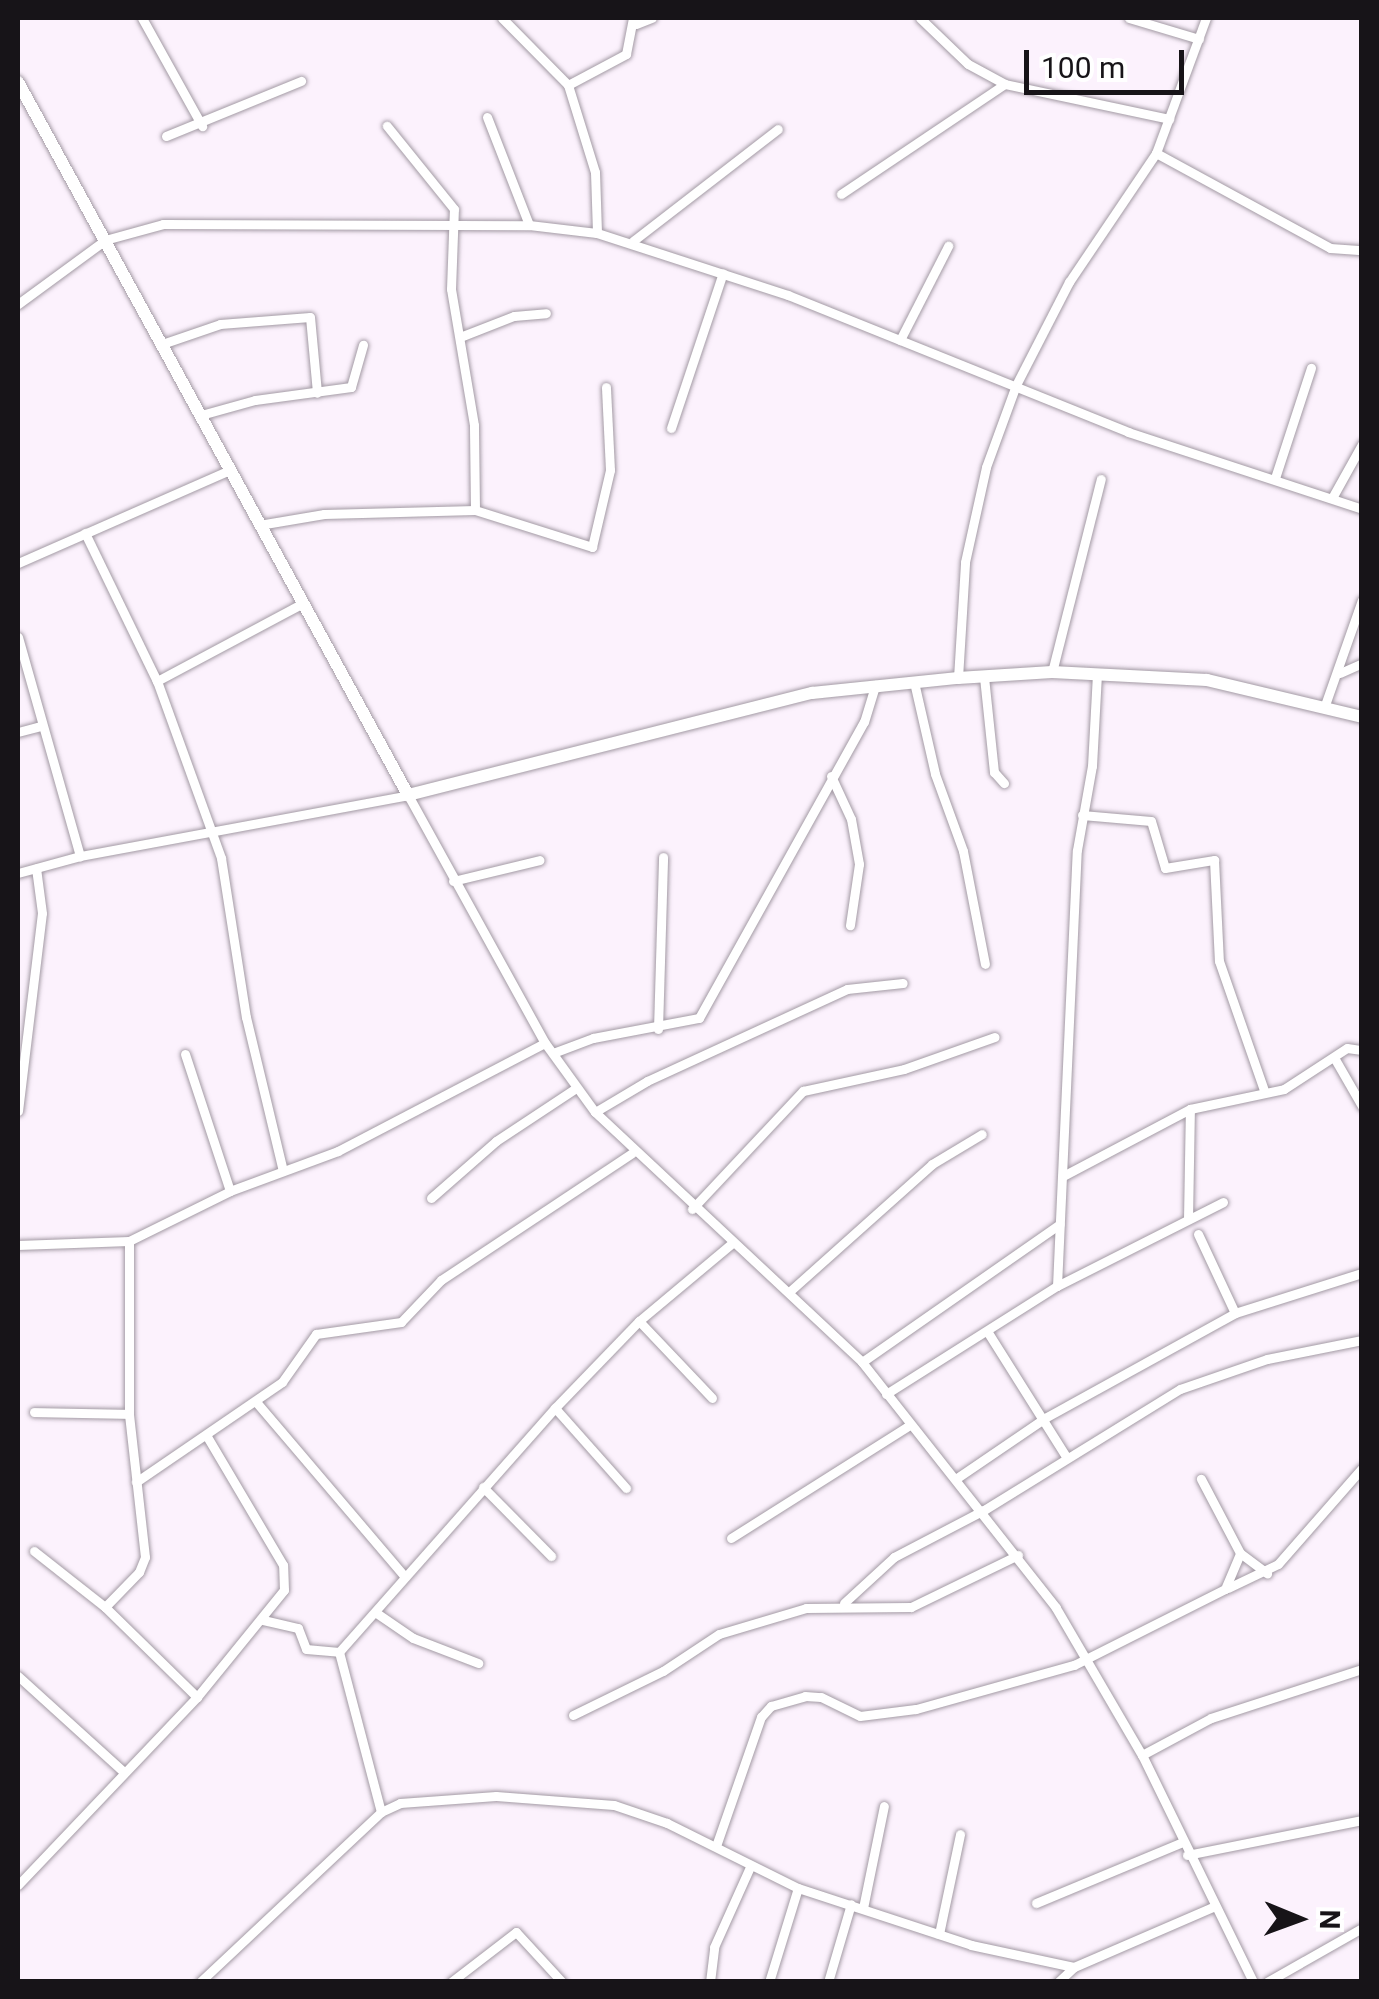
<!DOCTYPE html>
<style>
body{margin:0}
#map{position:relative;width:1379px;height:1999px;overflow:hidden;background:#fcf2fd;font-family:Roboto,sans-serif}
div>[style]{position:absolute}
.roads{filter:drop-shadow(0 0 2px #a39aa4) drop-shadow(0 0 2px #a39aa4)}
.minor>*{height:9px;margin:-4.5px;padding:0 4.5px;transform-origin:4.5px;border-radius:4.5px;background:#fff}
.secondary>*{height:12px;margin:-6px;padding:0 6px;transform-origin:6px;border-radius:6px;background:#fff}
span{translate:-50% -50%;white-space:nowrap;text-align:center;line-height:1.15;-webkit-text-stroke:10px #fff;paint-order:stroke}
.frame{position:absolute;inset:0;border:20px solid #171418;pointer-events:none}
.north{position:absolute;left:1249px;top:1869px;width:100px;height:100px;-webkit-text-stroke:8px #fff;paint-order:stroke;rotate:91deg;font-size:28px;font-weight:700;line-height:40px;text-align:center;color:#171418}
.north::after{content:'';display:block;margin:auto;width:35px;height:45px;background:#171418;clip-path:polygon(50% 0,100% 100%,50% 72%,0 100%)}
.scale{position:absolute;left:1024px;top:50px;width:160px;height:45px;box-sizing:border-box;border:5px solid #171418;border-top:0;padding-left:12px;font-size:30px;line-height:35px;white-space:nowrap;color:#171418;-webkit-text-stroke:8px #fff;paint-order:stroke}
</style>
<div id="map">
<div class="roads">
<div class="minor">
<div style="left:142px;top:18px;width:124px;rotate:60.9deg"></div>
<div style="left:502px;top:18px;width:94px;rotate:45.4deg"></div>
<div style="left:568px;top:85px;width:91px;rotate:72.8deg"></div>
<div style="left:595px;top:172px;width:61px;rotate:88.1deg"></div>
<div style="left:920px;top:18px;width:66px;rotate:43.8deg"></div>
<div style="left:968px;top:64px;width:42px;rotate:28.4deg"></div>
<div style="left:1005px;top:84px;width:168px;rotate:12deg"></div>
<div style="left:1129px;top:18px;width:73px;rotate:16.7deg"></div>
<div style="left:636px;top:24px;width:17px;rotate:-21deg"></div>
<div style="left:568px;top:85px;width:66px;rotate:-28.1deg"></div>
<div style="left:626px;top:54px;width:37px;rotate:-79deg"></div>
<div style="left:487px;top:117px;width:116px;rotate:68.7deg"></div>
<div style="left:166px;top:136px;width:146px;rotate:-22.2deg"></div>
<div style="left:1156px;top:153px;width:198px;rotate:28.6deg"></div>
<div style="left:1330px;top:248px;width:32px;rotate:4deg"></div>
<div style="left:841px;top:194px;width:197px;rotate:-33.9deg"></div>
<div style="left:633px;top:241px;width:183px;rotate:-37.7deg"></div>
<div style="left:18px;top:304px;width:108px;rotate:-36.3deg"></div>
<div style="left:105px;top:240px;width:60px;rotate:-15.4deg"></div>
<div style="left:163px;top:224px;width:366px;rotate:0.2deg"></div>
<div style="left:529px;top:225px;width:68px;rotate:6.7deg"></div>
<div style="left:597px;top:233px;width:201px;rotate:18deg"></div>
<div style="left:788px;top:295px;width:367px;rotate:21.9deg"></div>
<div style="left:1128px;top:432px;width:246px;rotate:18.2deg"></div>
<div style="left:460px;top:337px;width:58px;rotate:-21.3deg"></div>
<div style="left:514px;top:316px;width:32px;rotate:-5deg"></div>
<div style="left:900px;top:340px;width:106px;rotate:-62.9deg"></div>
<div style="left:162px;top:344px;width:61px;rotate:-19deg"></div>
<div style="left:220px;top:324px;width:90px;rotate:-4.4deg"></div>
<div style="left:310px;top:317px;width:76px;rotate:84.7deg"></div>
<div style="left:201px;top:415px;width:56px;rotate:-15.5deg"></div>
<div style="left:255px;top:400px;width:97px;rotate:-7.7deg"></div>
<div style="left:351px;top:387px;width:44px;rotate:-74.1deg"></div>
<div style="left:671px;top:428px;width:163px;rotate:-71.5deg"></div>
<div style="left:1275px;top:478px;width:116px;rotate:-71.9deg"></div>
<div style="left:1332px;top:498px;width:62px;rotate:-60.9deg"></div>
<div style="left:475px;top:510px;width:123px;rotate:17.5deg"></div>
<div style="left:592px;top:547px;width:79px;rotate:-76.8deg"></div>
<div style="left:610px;top:470px;width:83px;rotate:-92.8deg"></div>
<div style="left:259px;top:525px;width:66px;rotate:-9.6deg"></div>
<div style="left:324px;top:514px;width:151px;rotate:-1.5deg"></div>
<div style="left:475px;top:510px;width:85px;rotate:-90.7deg"></div>
<div style="left:474px;top:425px;width:138px;rotate:-99.6deg"></div>
<div style="left:451px;top:289px;width:80px;rotate:-87.9deg"></div>
<div style="left:454px;top:209px;width:107px;rotate:-128.9deg"></div>
<div style="left:85px;top:533px;width:165px;rotate:64.1deg"></div>
<div style="left:157px;top:681px;width:188px;rotate:70.1deg"></div>
<div style="left:221px;top:858px;width:161px;rotate:81.1deg"></div>
<div style="left:246px;top:1017px;width:158px;rotate:76.5deg"></div>
<div style="left:18px;top:563px;width:232px;rotate:-23.7deg"></div>
<div style="left:18px;top:637px;width:228px;rotate:74.2deg"></div>
<div style="left:1052px;top:672px;width:199px;rotate:-75.8deg"></div>
<div style="left:1340px;top:673px;width:24px;rotate:-24deg"></div>
<div style="left:984px;top:677px;width:96px;rotate:84deg"></div>
<div style="left:994px;top:772px;width:15px;rotate:48deg"></div>
<div style="left:958px;top:678px;width:116px;rotate:-86.5deg"></div>
<div style="left:965px;top:562px;width:97px;rotate:-77.5deg"></div>
<div style="left:986px;top:467px;width:87px;rotate:-69.9deg"></div>
<div style="left:1016px;top:385px;width:116px;rotate:-62.8deg"></div>
<div style="left:1069px;top:282px;width:156px;rotate:-56deg"></div>
<div style="left:1156px;top:153px;width:144px;rotate:-69.7deg"></div>
<div style="left:157px;top:681px;width:166px;rotate:-28.1deg"></div>
<div style="left:914px;top:682px;width:94px;rotate:77.1deg"></div>
<div style="left:935px;top:774px;width:82px;rotate:70deg"></div>
<div style="left:963px;top:851px;width:115px;rotate:79deg"></div>
<div style="left:1325px;top:705px;width:111px;rotate:-70.6deg"></div>
<div style="left:18px;top:732px;width:24px;rotate:-15deg"></div>
<div style="left:831px;top:776px;width:47px;rotate:65.1deg"></div>
<div style="left:851px;top:819px;width:46px;rotate:79.9deg"></div>
<div style="left:859px;top:864px;width:62px;rotate:98.4deg"></div>
<div style="left:1082px;top:815px;width:69px;rotate:5deg"></div>
<div style="left:1151px;top:821px;width:49px;rotate:73.4deg"></div>
<div style="left:1165px;top:868px;width:50px;rotate:-9.3deg"></div>
<div style="left:1214px;top:860px;width:101px;rotate:87.2deg"></div>
<div style="left:1219px;top:961px;width:137px;rotate:70.8deg"></div>
<div style="left:18px;top:873px;width:64px;rotate:-15.3deg"></div>
<div style="left:80px;top:856px;width:334px;rotate:-10.5deg"></div>
<div style="left:408px;top:795px;width:283px;rotate:61.1deg"></div>
<div style="left:545px;top:1043px;width:85px;rotate:54.1deg"></div>
<div style="left:595px;top:1112px;width:366px;rotate:43.1deg"></div>
<div style="left:862px;top:1362px;width:313px;rotate:51.7deg"></div>
<div style="left:1056px;top:1608px;width:170px;rotate:59.7deg"></div>
<div style="left:1142px;top:1755px;width:253px;rotate:63.9deg"></div>
<div style="left:453px;top:881px;width:89px;rotate:-13.6deg"></div>
<div style="left:658px;top:1029px;width:172px;rotate:-88.3deg"></div>
<div style="left:553px;top:1053px;width:43px;rotate:-20.6deg"></div>
<div style="left:593px;top:1038px;width:108px;rotate:-10.7deg"></div>
<div style="left:699px;top:1018px;width:339px;rotate:-60.9deg"></div>
<div style="left:864px;top:722px;width:39px;rotate:-73deg"></div>
<div style="left:185px;top:1054px;width:144px;rotate:71.8deg"></div>
<div style="left:1336px;top:1061px;width:52px;rotate:60deg"></div>
<div style="left:18px;top:1111px;width:199px;rotate:-83.1deg"></div>
<div style="left:42px;top:913px;width:45px;rotate:-97.6deg"></div>
<div style="left:595px;top:1112px;width:61px;rotate:-30.8deg"></div>
<div style="left:647px;top:1081px;width:220px;rotate:-24.7deg"></div>
<div style="left:847px;top:989px;width:56px;rotate:-6.1deg"></div>
<div style="left:1063px;top:1176px;width:144px;rotate:-27.8deg"></div>
<div style="left:1190px;top:1109px;width:96px;rotate:-12deg"></div>
<div style="left:1284px;top:1089px;width:75px;rotate:-33.1deg"></div>
<div style="left:1347px;top:1048px;width:15px;rotate:8deg"></div>
<div style="left:431px;top:1198px;width:86px;rotate:-41.2deg"></div>
<div style="left:496px;top:1141px;width:96px;rotate:-33.5deg"></div>
<div style="left:692px;top:1209px;width:162px;rotate:-46.8deg"></div>
<div style="left:803px;top:1091px;width:103px;rotate:-12.3deg"></div>
<div style="left:904px;top:1069px;width:96px;rotate:-19.4deg"></div>
<div style="left:1188px;top:1219px;width:110px;rotate:-89deg"></div>
<div style="left:1198px;top:1234px;width:87px;rotate:64.9deg"></div>
<div style="left:18px;top:1245px;width:111px;rotate:-2.1deg"></div>
<div style="left:129px;top:1241px;width:113px;rotate:-26.3deg"></div>
<div style="left:230px;top:1191px;width:115px;rotate:-20.3deg"></div>
<div style="left:338px;top:1151px;width:233px;rotate:-27.6deg"></div>
<div style="left:1057px;top:1286px;width:186px;rotate:-26.8deg"></div>
<div style="left:789px;top:1292px;width:192px;rotate:-41.8deg"></div>
<div style="left:932px;top:1164px;width:58px;rotate:-31deg"></div>
<div style="left:639px;top:1321px;width:106px;rotate:46.5deg"></div>
<div style="left:987px;top:1331px;width:146px;rotate:57.8deg"></div>
<div style="left:862px;top:1362px;width:241px;rotate:-34.9deg"></div>
<div style="left:886px;top:1394px;width:202px;rotate:-32.3deg"></div>
<div style="left:1057px;top:1286px;width:436px;rotate:-87.4deg"></div>
<div style="left:1077px;top:850px;width:85px;rotate:-79.9deg"></div>
<div style="left:1092px;top:766px;width:92px;rotate:-86.9deg"></div>
<div style="left:257px;top:1403px;width:228px;rotate:49.6deg"></div>
<div style="left:555px;top:1408px;width:107px;rotate:48.4deg"></div>
<div style="left:34px;top:1412px;width:95px;rotate:1.2deg"></div>
<div style="left:957px;top:1478px;width:107px;rotate:-34.3deg"></div>
<div style="left:1045px;top:1418px;width:217px;rotate:-28.9deg"></div>
<div style="left:1235px;top:1313px;width:133px;rotate:-17.5deg"></div>
<div style="left:136px;top:1482px;width:177px;rotate:-34.4deg"></div>
<div style="left:282px;top:1382px;width:59px;rotate:-54.7deg"></div>
<div style="left:316px;top:1334px;width:86px;rotate:-8deg"></div>
<div style="left:401px;top:1322px;width:58px;rotate:-46.4deg"></div>
<div style="left:441px;top:1280px;width:229px;rotate:-33.6deg"></div>
<div style="left:483px;top:1487px;width:97px;rotate:45.4deg"></div>
<div style="left:731px;top:1538px;width:212px;rotate:-32.3deg"></div>
<div style="left:34px;top:1551px;width:90px;rotate:38.3deg"></div>
<div style="left:105px;top:1607px;width:129px;rotate:44.4deg"></div>
<div style="left:1240px;top:1553px;width:34px;rotate:37deg"></div>
<div style="left:1228px;top:1588px;width:55px;rotate:-25.6deg"></div>
<div style="left:1278px;top:1564px;width:128px;rotate:-48.8deg"></div>
<div style="left:844px;top:1603px;width:68px;rotate:-42.6deg"></div>
<div style="left:894px;top:1557px;width:102px;rotate:-27.6deg"></div>
<div style="left:984px;top:1510px;width:230px;rotate:-31.7deg"></div>
<div style="left:1180px;top:1389px;width:92px;rotate:-19deg"></div>
<div style="left:1267px;top:1359px;width:97px;rotate:-11.3deg"></div>
<div style="left:105px;top:1607px;width:49px;rotate:-45.8deg"></div>
<div style="left:139px;top:1572px;width:16px;rotate:-68deg"></div>
<div style="left:145px;top:1557px;width:144px;rotate:-96.4deg"></div>
<div style="left:129px;top:1414px;width:173px;rotate:-90deg"></div>
<div style="left:375px;top:1612px;width:46px;rotate:34.4deg"></div>
<div style="left:413px;top:1638px;width:70px;rotate:21deg"></div>
<div style="left:263px;top:1620px;width:36px;rotate:13deg"></div>
<div style="left:298px;top:1628px;width:22px;rotate:69deg"></div>
<div style="left:306px;top:1649px;width:33px;rotate:5deg"></div>
<div style="left:18px;top:1676px;width:143px;rotate:42.2deg"></div>
<div style="left:573px;top:1715px;width:100px;rotate:-26.1deg"></div>
<div style="left:663px;top:1671px;width:67px;rotate:-33.5deg"></div>
<div style="left:719px;top:1634px;width:91px;rotate:-16.6deg"></div>
<div style="left:806px;top:1608px;width:105px;rotate:-0.5deg"></div>
<div style="left:911px;top:1607px;width:119px;rotate:-25.9deg"></div>
<div style="left:1142px;top:1755px;width:78px;rotate:-28.2deg"></div>
<div style="left:1211px;top:1718px;width:159px;rotate:-18deg"></div>
<div style="left:381px;top:1812px;width:165px;rotate:-104.7deg"></div>
<div style="left:339px;top:1652px;width:326px;rotate:-48.5deg"></div>
<div style="left:555px;top:1408px;width:121px;rotate:-46deg"></div>
<div style="left:639px;top:1321px;width:119px;rotate:-39.9deg"></div>
<div style="left:716px;top:1846px;width:137px;rotate:-70.8deg"></div>
<div style="left:761px;top:1717px;width:15px;rotate:-48deg"></div>
<div style="left:771px;top:1706px;width:35px;rotate:-16deg"></div>
<div style="left:805px;top:1696px;width:16px;rotate:4deg"></div>
<div style="left:821px;top:1697px;width:43px;rotate:26deg"></div>
<div style="left:860px;top:1716px;width:56px;rotate:-7.1deg"></div>
<div style="left:916px;top:1709px;width:164px;rotate:-15.6deg"></div>
<div style="left:1074px;top:1665px;width:169px;rotate:-26.7deg"></div>
<div style="left:1225px;top:1589px;width:39px;rotate:-67deg"></div>
<div style="left:1240px;top:1553px;width:84px;rotate:-117.8deg"></div>
<div style="left:1187px;top:1855px;width:178px;rotate:-11.3deg"></div>
<div style="left:18px;top:1885px;width:260px;rotate:-46.4deg"></div>
<div style="left:197px;top:1697px;width:138px;rotate:-50.9deg"></div>
<div style="left:284px;top:1590px;width:25px;rotate:-92deg"></div>
<div style="left:283px;top:1565px;width:151px;rotate:-120.6deg"></div>
<div style="left:1036px;top:1903px;width:156px;rotate:-22.6deg"></div>
<div style="left:863px;top:1908px;width:104px;rotate:-78.4deg"></div>
<div style="left:939px;top:1934px;width:102px;rotate:-78.1deg"></div>
<div style="left:200px;top:1982px;width:248px;rotate:-43.2deg"></div>
<div style="left:381px;top:1812px;width:21px;rotate:-25deg"></div>
<div style="left:400px;top:1803px;width:96px;rotate:-4.2deg"></div>
<div style="left:496px;top:1796px;width:118px;rotate:4.4deg"></div>
<div style="left:614px;top:1805px;width:56px;rotate:18.8deg"></div>
<div style="left:667px;top:1823px;width:146px;rotate:26.4deg"></div>
<div style="left:798px;top:1888px;width:182px;rotate:18.2deg"></div>
<div style="left:971px;top:1945px;width:105px;rotate:12.1deg"></div>
<div style="left:1074px;top:1967px;width:154px;rotate:-23.4deg"></div>
<div style="left:451px;top:1982px;width:82px;rotate:-37.6deg"></div>
<div style="left:516px;top:1932px;width:68px;rotate:47.4deg"></div>
<div style="left:710px;top:1982px;width:35px;rotate:-83deg"></div>
<div style="left:714px;top:1947px;width:88px;rotate:-65.8deg"></div>
<div style="left:769px;top:1982px;width:98px;rotate:-72.9deg"></div>
<div style="left:828px;top:1982px;width:81px;rotate:-73.6deg"></div>
<div style="left:1058px;top:1982px;width:22px;rotate:-43deg"></div>
<div style="left:1267px;top:1982px;width:109px;rotate:-29.6deg"></div>
</div>
<div class="secondary">
<div style="left:18px;top:82px;width:813px;rotate:61.32deg"></div>
<div style="left:408px;top:795px;width:417px;rotate:-14.2deg"></div>
<div style="left:812px;top:693px;width:147px;rotate:-5.9deg"></div>
<div style="left:958px;top:678px;width:94px;rotate:-3.7deg"></div>
<div style="left:1052px;top:672px;width:155px;rotate:3deg"></div>
<div style="left:1207px;top:680px;width:159px;rotate:13.4deg"></div>
</div>
</div>
<div class="frame"></div>
<div class="north">N</div>
<div class="scale">100 m</div>
</div>
